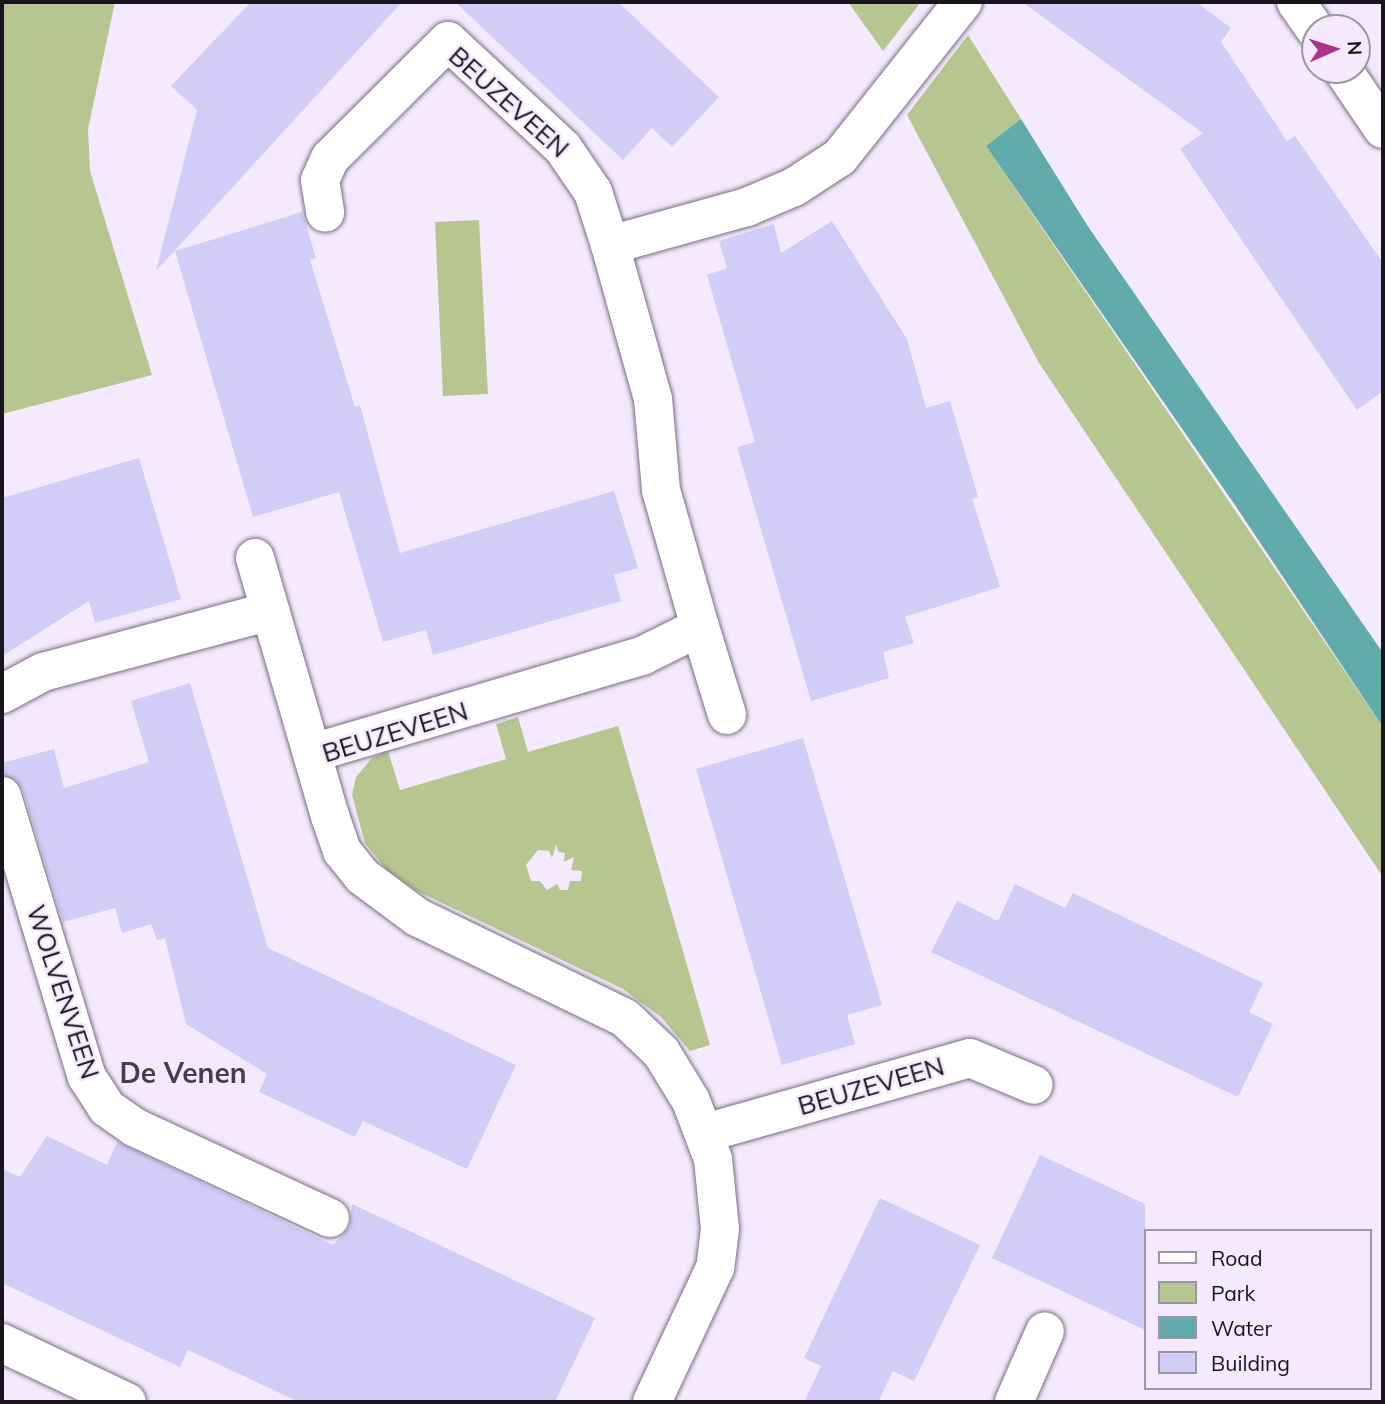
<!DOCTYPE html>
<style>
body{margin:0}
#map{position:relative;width:1385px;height:1404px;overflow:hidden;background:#f5e9fe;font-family:Mulish,sans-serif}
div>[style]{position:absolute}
.green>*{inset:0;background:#b7c590}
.water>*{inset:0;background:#61abad}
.building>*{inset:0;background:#d2cdf7}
.roads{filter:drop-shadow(0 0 2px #7a6d83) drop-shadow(0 0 2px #7a6d83)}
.minor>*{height:38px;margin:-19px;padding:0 19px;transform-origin:19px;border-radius:19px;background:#fff}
span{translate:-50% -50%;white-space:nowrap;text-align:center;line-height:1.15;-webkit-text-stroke:5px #f5e9fe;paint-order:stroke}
.street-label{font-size:26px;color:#19141d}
.neighbourhood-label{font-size:28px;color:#473b50;font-weight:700}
.frame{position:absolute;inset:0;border:4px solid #19141d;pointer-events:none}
.legend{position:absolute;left:1144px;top:1229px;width:228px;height:161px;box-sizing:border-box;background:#f5e9fe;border:2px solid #9d94a4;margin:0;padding:9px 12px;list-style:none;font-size:21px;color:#19141d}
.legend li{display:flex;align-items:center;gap:14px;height:35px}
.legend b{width:35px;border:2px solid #9d94a4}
.north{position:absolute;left:1301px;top:14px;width:70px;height:70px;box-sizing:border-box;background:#f5e9fe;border:2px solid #9d94a4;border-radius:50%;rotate:87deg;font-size:19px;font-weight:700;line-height:28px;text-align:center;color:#19141d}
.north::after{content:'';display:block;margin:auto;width:24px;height:32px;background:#ab3388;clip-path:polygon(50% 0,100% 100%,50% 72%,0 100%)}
</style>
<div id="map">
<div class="green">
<div style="clip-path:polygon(2px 2px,115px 2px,88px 129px,90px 171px,152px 375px,2px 414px)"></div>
<div style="clip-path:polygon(848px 2px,921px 2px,883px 51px)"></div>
<div style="clip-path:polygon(968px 35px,1021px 119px,986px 146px,1383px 727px,1383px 877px,1039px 363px,907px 115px)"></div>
<div style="clip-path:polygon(479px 220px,488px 394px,443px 396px,435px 222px)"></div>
<div style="clip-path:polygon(evenodd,518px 717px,528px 752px,618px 726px,710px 1045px,690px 1051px,661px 1017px,623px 989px,417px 891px,386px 869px,365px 843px,352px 795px,356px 777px,372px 758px,388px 751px,400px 790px,506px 759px,496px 724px,518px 717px,556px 845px,559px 852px,565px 853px,564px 862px,574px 857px,571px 870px,582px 871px,581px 881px,570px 881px,568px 890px,560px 890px,557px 884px,547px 890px,540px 881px,531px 881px,526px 865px,538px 850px,549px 851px,552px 858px,556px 845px)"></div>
</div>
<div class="water">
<div style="clip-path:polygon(1021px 119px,1087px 225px,1383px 653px,1383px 727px,1235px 505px,986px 146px)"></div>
</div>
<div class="building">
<div style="clip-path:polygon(251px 2px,402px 2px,156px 271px,197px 110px,171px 86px)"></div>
<div style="clip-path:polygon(455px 2px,618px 2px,719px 97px,672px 147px,652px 128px,623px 160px)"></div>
<div style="clip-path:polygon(1022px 2px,1196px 2px,1231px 28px,1221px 42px,1287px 141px,1295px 136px,1383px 263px,1383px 391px,1357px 410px,1180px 149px,1203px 133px)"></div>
<div style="clip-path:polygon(302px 212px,316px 258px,310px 260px,355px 407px,360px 405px,400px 553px,614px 491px,638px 568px,614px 575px,621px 601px,433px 655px,426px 630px,383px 642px,339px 492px,253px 517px,175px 251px)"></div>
<div style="clip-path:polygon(832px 221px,907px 339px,926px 408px,950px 401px,978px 497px,972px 499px,1000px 587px,905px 617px,914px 643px,883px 652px,889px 678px,811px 701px,737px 447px,755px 442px,707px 275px,727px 268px,719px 241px,774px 224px,781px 253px)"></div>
<div style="clip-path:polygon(139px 458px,181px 599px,95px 623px,89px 601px,2px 656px,2px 498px)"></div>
<div style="clip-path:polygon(190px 683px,268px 948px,516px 1065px,467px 1169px,363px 1121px,355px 1137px,259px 1092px,267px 1074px,186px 1024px,165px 938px,157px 940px,151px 924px,122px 933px,115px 908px,63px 922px,23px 790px,16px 780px,2px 775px,2px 763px,54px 749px,64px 788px,149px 762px,131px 701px)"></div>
<div style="clip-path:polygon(803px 738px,882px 1005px,847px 1015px,855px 1044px,782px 1065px,696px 769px)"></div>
<div style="clip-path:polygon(1015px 884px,1065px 908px,1073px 893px,1263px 983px,1249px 1012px,1273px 1024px,1238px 1097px,931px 952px,957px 901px,998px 921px)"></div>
<div style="clip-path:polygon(47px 1136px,107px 1165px,117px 1142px,333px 1245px,350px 1227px,352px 1204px,595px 1318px,555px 1402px,299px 1402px,188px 1350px,180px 1367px,2px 1283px,2px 1169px,20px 1177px)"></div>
<div style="clip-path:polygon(1040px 1155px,1145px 1204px,1145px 1330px,992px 1258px)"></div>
<div style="clip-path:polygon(880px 1198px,980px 1245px,914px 1381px,893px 1371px,878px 1402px,804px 1402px,821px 1366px,804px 1358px)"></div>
</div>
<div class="roads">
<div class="minor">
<div style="left:1296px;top:2px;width:33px;rotate:55deg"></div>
<div style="left:1343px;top:70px;width:71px;rotate:55.9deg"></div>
<div style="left:610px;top:245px;width:142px;rotate:-15.5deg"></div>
<div style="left:747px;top:207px;width:51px;rotate:-23.1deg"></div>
<div style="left:794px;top:187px;width:55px;rotate:-33.1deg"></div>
<div style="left:840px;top:157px;width:198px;rotate:-51.6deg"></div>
<div style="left:255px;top:558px;width:269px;rotate:73.8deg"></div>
<div style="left:330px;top:816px;width:37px;rotate:71deg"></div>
<div style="left:342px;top:851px;width:32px;rotate:51deg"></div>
<div style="left:362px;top:876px;width:69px;rotate:36.7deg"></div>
<div style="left:417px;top:917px;width:231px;rotate:25.9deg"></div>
<div style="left:625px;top:1018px;width:50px;rotate:43.4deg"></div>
<div style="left:661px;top:1052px;width:57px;rotate:58.5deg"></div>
<div style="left:691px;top:1101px;width:62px;rotate:69.2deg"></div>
<div style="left:713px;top:1159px;width:70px;rotate:84.3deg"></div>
<div style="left:720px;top:1229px;width:39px;rotate:97deg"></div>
<div style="left:715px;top:1268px;width:148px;rotate:115.2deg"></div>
<div style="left:700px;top:627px;width:92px;rotate:72.9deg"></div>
<div style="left:2px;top:694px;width:47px;rotate:-28.2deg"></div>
<div style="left:43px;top:672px;width:235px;rotate:-15deg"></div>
<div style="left:312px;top:753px;width:344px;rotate:-16.4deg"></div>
<div style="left:642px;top:656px;width:65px;rotate:-26.6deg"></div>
<div style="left:700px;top:627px;width:142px;rotate:-105.9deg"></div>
<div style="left:661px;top:490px;width:91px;rotate:-95deg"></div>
<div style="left:653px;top:399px;width:160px;rotate:-105.6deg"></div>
<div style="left:610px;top:245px;width:56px;rotate:-107.8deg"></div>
<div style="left:593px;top:192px;width:53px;rotate:-124.3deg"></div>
<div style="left:563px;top:148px;width:157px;rotate:-137.1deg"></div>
<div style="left:448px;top:41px;width:166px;rotate:135.2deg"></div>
<div style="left:330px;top:158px;width:24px;rotate:114deg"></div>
<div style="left:320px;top:180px;width:33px;rotate:81deg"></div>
<div style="left:2px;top:796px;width:294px;rotate:73.2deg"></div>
<div style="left:87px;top:1077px;width:37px;rotate:57deg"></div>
<div style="left:107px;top:1108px;width:33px;rotate:35deg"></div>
<div style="left:134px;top:1127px;width:216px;rotate:24.9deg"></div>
<div style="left:705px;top:1133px;width:275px;rotate:-15.8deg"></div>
<div style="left:970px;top:1058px;width:69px;rotate:22.9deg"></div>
<div style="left:2px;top:1343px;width:138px;rotate:25.3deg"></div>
<div style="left:1014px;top:1402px;width:77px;rotate:-66.4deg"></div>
</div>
</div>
<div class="street-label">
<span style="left:509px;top:102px;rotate:42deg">BEUZEVEEN</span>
<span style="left:395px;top:732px;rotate:-17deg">BEUZEVEEN</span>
<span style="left:63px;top:992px;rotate:72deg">WOLVENVEEN</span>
<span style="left:871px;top:1086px;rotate:-16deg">BEUZEVEEN</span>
</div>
<div class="neighbourhood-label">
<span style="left:183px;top:1073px">De Venen</span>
</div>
<div class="frame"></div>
<ul class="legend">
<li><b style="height:9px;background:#fff"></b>Road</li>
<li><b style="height:19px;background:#b7c590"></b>Park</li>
<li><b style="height:19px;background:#61abad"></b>Water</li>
<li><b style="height:19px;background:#d2cdf7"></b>Building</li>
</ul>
<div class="north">N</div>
</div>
